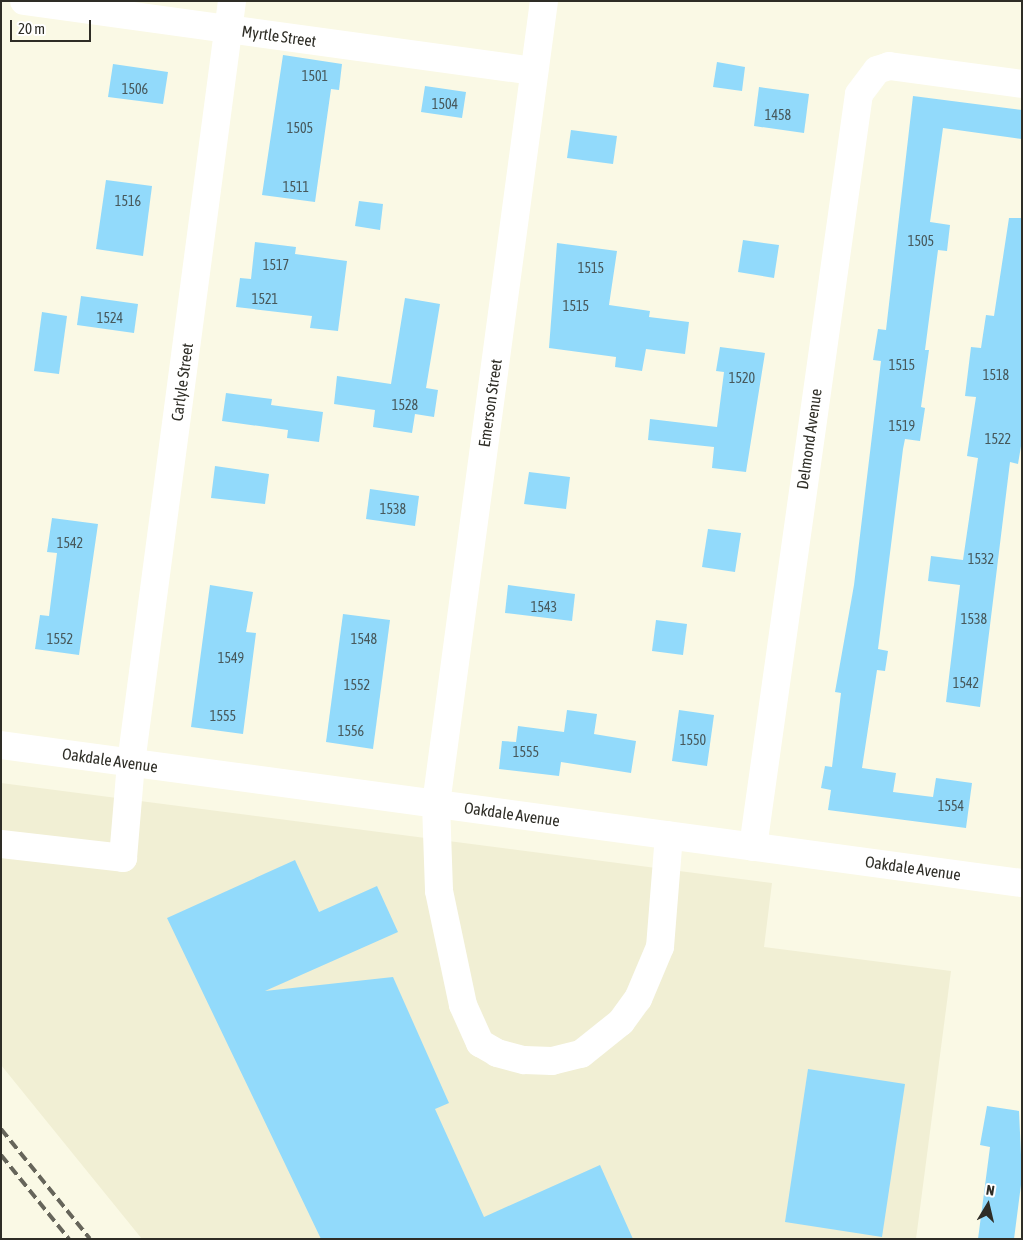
<!DOCTYPE html>
<style>
body{margin:0}
#map{position:relative;width:1023px;height:1240px;overflow:hidden;background:#faf9e5;font-family:"Asap Condensed",sans-serif}
div>[style]{position:absolute}
.built>*{inset:0;background:#f1efd4}
.building>*{inset:0;background:#92dafb}
.minor>*{height:28px;margin:-14px;padding:0 14px;transform-origin:14px;border-radius:14px;background:#fff}
.rail>*{height:4px;margin-top:-2px;transform-origin:0;background:repeating-linear-gradient(90deg,#66655a 0 10px,transparent 0 15px)}
span{translate:-50% -50%;white-space:nowrap;text-align:center;line-height:1.15;-webkit-text-stroke:4px #fff;paint-order:stroke}
.number-label{font-size:14px;color:#47585b}
.number-label span{-webkit-text-stroke-width:0}
.street-label{font-size:16px;color:#2e2d26}
.frame{position:absolute;inset:0;border:2px solid #2e2d26;pointer-events:none}
.north{position:absolute;left:963px;top:1180px;width:50px;height:50px;-webkit-text-stroke:4px #fff;paint-order:stroke;rotate:9deg;font-size:14px;font-weight:700;line-height:20px;text-align:center;color:#2e2d26}
.north::after{content:'';display:block;margin:auto;width:18px;height:22px;background:#2e2d26;clip-path:polygon(50% 0,100% 100%,50% 72%,0 100%)}
.scale{position:absolute;left:10px;top:20px;width:81px;height:22px;box-sizing:border-box;border:2px solid #2e2d26;border-top:0;padding-left:6px;font-size:15px;line-height:18px;white-space:nowrap;color:#2e2d26;-webkit-text-stroke:4px #fff;paint-order:stroke}
</style>
<div id="map">
<div class="built">
<div style="clip-path:polygon(1px 783px,772px 883px,764px 947px,951px 971px,916px 1239px,142px 1239px,1px 1065px)"></div>
</div>
<div class="building">
<div style="clip-path:polygon(283px 55px,342px 64px,339px 90px,331px 89px,315px 202px,262px 195px)"></div>
<div style="clip-path:polygon(717px 62px,745px 67px,742px 91px,713px 87px)"></div>
<div style="clip-path:polygon(113px 64px,168px 72px,163px 104px,108px 97px)"></div>
<div style="clip-path:polygon(425px 86px,466px 92px,462px 118px,421px 112px)"></div>
<div style="clip-path:polygon(759px 87px,809px 94px,804px 133px,754px 126px)"></div>
<div style="clip-path:polygon(913px 96px,1022px 110px,1022px 139px,943px 128px,930px 222px,950px 225px,947px 251px,938px 250px,925px 350px,929px 350px,921px 407px,925px 408px,920px 441px,905px 439px,903px 449px,878px 649px,888px 651px,885px 671px,877px 670px,862px 768px,896px 773px,893px 792px,933px 797px,936px 778px,972px 783px,966px 828px,828px 810px,831px 790px,821px 788px,825px 766px,832px 767px,841px 693px,835px 692px,854px 585px,881px 361px,873px 360px,878px 329px,886px 330px)"></div>
<div style="clip-path:polygon(571px 130px,617px 136px,613px 164px,567px 158px)"></div>
<div style="clip-path:polygon(106px 180px,152px 186px,143px 256px,96px 249px)"></div>
<div style="clip-path:polygon(359px 201px,383px 204px,380px 230px,355px 226px)"></div>
<div style="clip-path:polygon(1009px 218px,1022px 218px,1022px 440px,1018px 464px,1010px 462px,980px 707px,946px 702px,960px 585px,928px 581px,931px 556px,963px 560px,978px 458px,967px 456px,976px 397px,965px 396px,971px 347px,981px 348px,986px 315px,994px 316px)"></div>
<div style="clip-path:polygon(743px 240px,779px 245px,774px 278px,738px 272px)"></div>
<div style="clip-path:polygon(255px 242px,296px 247px,295px 254px,347px 261px,338px 331px,310px 328px,312px 316px,236px 307px,240px 278px,251px 279px)"></div>
<div style="clip-path:polygon(557px 243px,617px 251px,609px 305px,650px 311px,649px 317px,689px 322px,685px 354px,646px 349px,642px 371px,615px 367px,616px 357px,549px 348px)"></div>
<div style="clip-path:polygon(81px 296px,138px 304px,134px 333px,77px 325px)"></div>
<div style="clip-path:polygon(405px 298px,440px 304px,426px 388px,438px 390px,434px 417px,415px 414px,412px 433px,373px 427px,375px 410px,334px 404px,337px 376px,391px 384px)"></div>
<div style="clip-path:polygon(42px 312px,67px 316px,59px 374px,34px 371px)"></div>
<div style="clip-path:polygon(720px 347px,765px 353px,746px 472px,712px 468px,714px 447px,648px 440px,650px 419px,717px 427px,724px 372px,716px 371px)"></div>
<div style="clip-path:polygon(226px 393px,272px 399px,271px 405px,323px 412px,319px 442px,287px 438px,288px 430px,222px 421px)"></div>
<div style="clip-path:polygon(215px 466px,269px 474px,265px 504px,211px 498px)"></div>
<div style="clip-path:polygon(529px 472px,570px 477px,566px 509px,524px 504px)"></div>
<div style="clip-path:polygon(370px 489px,419px 496px,415px 526px,366px 519px)"></div>
<div style="clip-path:polygon(52px 518px,98px 524px,79px 655px,35px 649px,40px 615px,49px 616px,57px 553px,47px 552px)"></div>
<div style="clip-path:polygon(708px 529px,741px 533px,735px 572px,702px 567px)"></div>
<div style="clip-path:polygon(210px 585px,253px 592px,246px 632px,256px 633px,243px 734px,191px 727px)"></div>
<div style="clip-path:polygon(508px 585px,575px 594px,572px 621px,505px 613px)"></div>
<div style="clip-path:polygon(343px 614px,390px 620px,373px 749px,326px 742px)"></div>
<div style="clip-path:polygon(656px 620px,687px 624px,683px 655px,652px 651px)"></div>
<div style="clip-path:polygon(567px 710px,597px 714px,594px 734px,636px 741px,631px 773px,561px 762px,559px 776px,499px 769px,502px 741px,516px 742px,518px 726px,564px 732px)"></div>
<div style="clip-path:polygon(679px 710px,714px 715px,707px 766px,672px 761px)"></div>
<div style="clip-path:polygon(295px 860px,319px 912px,377px 886px,398px 932px,265px 991px,393px 977px,449px 1103px,435px 1109px,484px 1217px,600px 1165px,633px 1239px,321px 1239px,167px 918px)"></div>
<div style="clip-path:polygon(808px 1069px,905px 1084px,882px 1237px,785px 1222px)"></div>
<div style="clip-path:polygon(987px 1106px,1019px 1111px,1022px 1177px,1014px 1239px,978px 1239px,990px 1147px,980px 1145px)"></div>
</div>
<div class="minor">
<div style="left:24px;top:1px;width:515px;rotate:7.82deg"></div>
<div style="left:544px;top:1px;width:810px;rotate:97.66deg"></div>
<div style="left:436px;top:804px;width:87px;rotate:88deg"></div>
<div style="left:439px;top:891px;width:116px;rotate:78.1deg"></div>
<div style="left:463px;top:1005px;width:42px;rotate:65.9deg"></div>
<div style="left:480px;top:1043px;width:20px;rotate:30deg"></div>
<div style="left:497px;top:1053px;width:28px;rotate:15deg"></div>
<div style="left:524px;top:1060px;width:28px;rotate:2deg"></div>
<div style="left:552px;top:1061px;width:30px;rotate:-14deg"></div>
<div style="left:581px;top:1054px;width:51px;rotate:-38.7deg"></div>
<div style="left:621px;top:1022px;width:29px;rotate:-54deg"></div>
<div style="left:638px;top:999px;width:56px;rotate:-67.1deg"></div>
<div style="left:660px;top:947px;width:112px;rotate:-85.4deg"></div>
<div style="left:1px;top:745px;width:1030px;rotate:7.7deg"></div>
<div style="left:1px;top:844px;width:123px;rotate:6.5deg"></div>
<div style="left:123px;top:858px;width:95px;rotate:-85.2deg"></div>
<div style="left:131px;top:763px;width:769px;rotate:-82.45deg"></div>
<div style="left:753px;top:847px;width:760px;rotate:-81.99deg"></div>
<div style="left:859px;top:94px;width:30px;rotate:-53deg"></div>
<div style="left:877px;top:70px;width:13px;rotate:-18deg"></div>
<div style="left:889px;top:66px;width:134px;rotate:7.7deg"></div>
</div>
<div class="rail">
<div style="left:1px;top:1129px;width:141px;rotate:51deg"></div>
<div style="left:1px;top:1155px;width:108px;rotate:51deg"></div>
</div>
<div class="number-label">
<span style="left:315px;top:76px">1501</span>
<span style="left:135px;top:89px">1506</span>
<span style="left:445px;top:104px">1504</span>
<span style="left:778px;top:115px">1458</span>
<span style="left:300px;top:128px">1505</span>
<span style="left:296px;top:187px">1511</span>
<span style="left:128px;top:201px">1516</span>
<span style="left:921px;top:241px">1505</span>
<span style="left:276px;top:265px">1517</span>
<span style="left:591px;top:268px">1515</span>
<span style="left:265px;top:299px">1521</span>
<span style="left:576px;top:306px">1515</span>
<span style="left:110px;top:318px">1524</span>
<span style="left:902px;top:365px">1515</span>
<span style="left:996px;top:375px">1518</span>
<span style="left:742px;top:378px">1520</span>
<span style="left:405px;top:405px">1528</span>
<span style="left:902px;top:426px">1519</span>
<span style="left:998px;top:439px">1522</span>
<span style="left:393px;top:509px">1538</span>
<span style="left:70px;top:543px">1542</span>
<span style="left:981px;top:559px">1532</span>
<span style="left:544px;top:607px">1543</span>
<span style="left:974px;top:619px">1538</span>
<span style="left:60px;top:639px">1552</span>
<span style="left:364px;top:639px">1548</span>
<span style="left:231px;top:658px">1549</span>
<span style="left:966px;top:683px">1542</span>
<span style="left:357px;top:685px">1552</span>
<span style="left:223px;top:716px">1555</span>
<span style="left:351px;top:731px">1556</span>
<span style="left:693px;top:740px">1550</span>
<span style="left:526px;top:752px">1555</span>
<span style="left:951px;top:806px">1554</span>
</div>
<div class="street-label">
<span style="left:279px;top:36px;rotate:8deg">Myrtle Street</span>
<span style="left:182px;top:382px;rotate:-82deg">Carlyle Street</span>
<span style="left:490px;top:403px;rotate:-82deg">Emerson Street</span>
<span style="left:809px;top:439px;rotate:-82deg">Delmond Avenue</span>
<span style="left:110px;top:760px;rotate:8deg">Oakdale Avenue</span>
<span style="left:512px;top:814px;rotate:8deg">Oakdale Avenue</span>
<span style="left:913px;top:868px;rotate:8deg">Oakdale Avenue</span>
</div>
<div class="frame"></div>
<div class="north">N</div>
<div class="scale">20 m</div>
</div>
